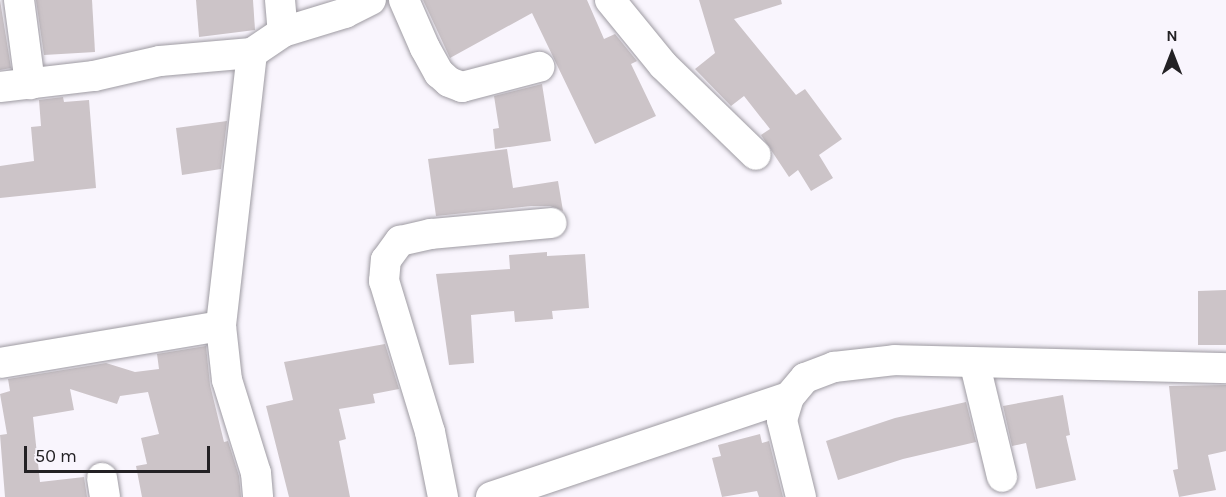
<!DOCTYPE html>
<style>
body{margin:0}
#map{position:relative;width:1226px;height:497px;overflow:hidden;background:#f9f5fd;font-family:Karla,sans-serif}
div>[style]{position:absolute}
.building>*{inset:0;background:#ccc4c8}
.roads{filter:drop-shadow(0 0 2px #9e9ba2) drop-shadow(0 0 2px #9e9ba2)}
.street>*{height:30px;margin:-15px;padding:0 15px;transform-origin:15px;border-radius:15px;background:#fff}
span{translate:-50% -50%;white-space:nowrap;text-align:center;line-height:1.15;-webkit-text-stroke:5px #f9f5fd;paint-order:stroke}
.north{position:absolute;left:1142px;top:24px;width:60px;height:60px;-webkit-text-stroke:4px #f9f5fd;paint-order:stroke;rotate:0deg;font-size:16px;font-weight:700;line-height:24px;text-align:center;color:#232124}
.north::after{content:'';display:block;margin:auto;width:21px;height:27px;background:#232124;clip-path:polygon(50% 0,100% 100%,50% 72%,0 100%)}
.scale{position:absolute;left:24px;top:446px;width:186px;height:27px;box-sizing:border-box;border:3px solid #232124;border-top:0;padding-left:8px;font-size:18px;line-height:21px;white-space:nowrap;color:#232124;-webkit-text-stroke:4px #f9f5fd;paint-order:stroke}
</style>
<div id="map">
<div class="building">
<div style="clip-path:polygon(0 0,11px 68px,0 70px)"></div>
<div style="clip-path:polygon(36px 0,92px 0,95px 52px,44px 55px)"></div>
<div style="clip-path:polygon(196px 0,253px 0,255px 30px,199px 37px)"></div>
<div style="clip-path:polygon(423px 0,587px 0,604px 39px,615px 34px,637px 61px,631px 64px,656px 116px,595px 144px,532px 13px,450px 58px)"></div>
<div style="clip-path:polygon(699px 0,781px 0,782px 4px,734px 19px,796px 95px,805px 89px,842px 139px,819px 155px,833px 178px,811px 191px,798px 170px,789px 177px,761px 135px,770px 129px,744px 96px,731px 106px,695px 69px,715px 53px)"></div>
<div style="clip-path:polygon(542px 84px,551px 141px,495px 149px,493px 129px,499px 128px,494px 96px)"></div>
<div style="clip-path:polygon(63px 97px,64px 102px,89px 100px,96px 188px,0 198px,0 166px,34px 161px,31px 127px,41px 126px,39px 100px)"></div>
<div style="clip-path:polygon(227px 121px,221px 169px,182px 175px,176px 128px)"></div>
<div style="clip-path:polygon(507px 149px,513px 188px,558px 181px,563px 211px,550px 206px,531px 206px,436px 216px,428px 159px)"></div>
<div style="clip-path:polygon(547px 252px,547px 256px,585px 254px,589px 308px,552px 311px,553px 319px,515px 322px,514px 311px,471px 315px,474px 363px,449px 365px,436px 274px,510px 269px,509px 255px)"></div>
<div style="clip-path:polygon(1226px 290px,1226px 345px,1198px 345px,1198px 291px)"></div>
<div style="clip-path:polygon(385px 344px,399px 389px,373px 394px,375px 403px,339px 409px,346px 439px,339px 441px,350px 497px,289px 497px,266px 406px,293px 400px,284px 362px)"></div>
<div style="clip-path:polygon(206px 346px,210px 385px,224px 442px,228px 441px,239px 476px,241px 497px,142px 497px,136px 466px,147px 464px,141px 438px,159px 434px,148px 392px,120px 396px,117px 404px,70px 389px,74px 410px,33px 417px,40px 482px,84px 477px,87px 497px,5px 497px,0 435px,7px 434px,0 394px,10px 391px,8px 379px,106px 363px,135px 372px,159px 369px,157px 354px)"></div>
<div style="clip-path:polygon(1226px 385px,1226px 451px,1208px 455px,1216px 490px,1179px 497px,1173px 470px,1178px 469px,1169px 386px)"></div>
<div style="clip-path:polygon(1063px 395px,1070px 435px,1066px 436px,1076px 480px,1036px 489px,1026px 443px,1012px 446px,1003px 406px)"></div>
<div style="clip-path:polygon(966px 402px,976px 442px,903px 459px,838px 480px,826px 441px,895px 418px)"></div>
<div style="clip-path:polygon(760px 434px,762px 443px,769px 441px,783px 497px,759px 497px,757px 491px,722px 497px,712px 458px,721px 456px,718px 445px)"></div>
</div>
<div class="roads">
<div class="street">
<div style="left:19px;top:0;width:85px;rotate:82.5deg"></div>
<div style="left:280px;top:0;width:32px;rotate:85deg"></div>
<div style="left:404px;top:0;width:52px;rotate:66.4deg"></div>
<div style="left:425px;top:48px;width:29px;rotate:61deg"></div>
<div style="left:439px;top:73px;width:13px;rotate:42deg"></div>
<div style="left:449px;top:82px;width:14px;rotate:21deg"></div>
<div style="left:462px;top:87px;width:80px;rotate:-14.6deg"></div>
<div style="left:610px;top:0;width:84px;rotate:50.8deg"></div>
<div style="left:663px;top:65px;width:129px;rotate:44.1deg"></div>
<div style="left:252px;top:53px;width:275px;rotate:96.5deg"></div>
<div style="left:221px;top:326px;width:54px;rotate:83.7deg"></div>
<div style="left:227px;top:380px;width:97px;rotate:72.7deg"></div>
<div style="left:256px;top:473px;width:24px;rotate:85deg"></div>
<div style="left:0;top:87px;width:95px;rotate:-6.7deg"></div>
<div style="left:94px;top:76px;width:68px;rotate:-12.8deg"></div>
<div style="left:160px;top:61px;width:92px;rotate:-5deg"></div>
<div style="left:252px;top:53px;width:37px;rotate:-34deg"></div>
<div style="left:283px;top:32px;width:65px;rotate:-17deg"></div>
<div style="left:345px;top:13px;width:29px;rotate:-27deg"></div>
<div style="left:0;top:363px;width:224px;rotate:-9.5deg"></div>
<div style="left:975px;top:365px;width:115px;rotate:76.4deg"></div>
<div style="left:102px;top:478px;width:19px;rotate:81deg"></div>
<div style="left:443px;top:497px;width:66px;rotate:-101.3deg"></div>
<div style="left:430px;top:432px;width:158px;rotate:-106.9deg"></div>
<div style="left:384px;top:281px;width:21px;rotate:-85deg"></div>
<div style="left:386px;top:260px;width:24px;rotate:-54deg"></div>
<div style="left:400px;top:241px;width:32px;rotate:-13deg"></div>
<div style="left:431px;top:234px;width:121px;rotate:-5.2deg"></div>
<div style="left:491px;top:497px;width:314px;rotate:-18.6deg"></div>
<div style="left:801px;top:497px;width:79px;rotate:-103.9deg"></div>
<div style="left:782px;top:420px;width:24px;rotate:-73deg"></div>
<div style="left:789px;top:397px;width:25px;rotate:-50deg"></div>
<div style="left:805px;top:378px;width:31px;rotate:-21deg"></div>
<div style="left:834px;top:367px;width:61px;rotate:-6.5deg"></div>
<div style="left:895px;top:360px;width:331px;rotate:1.4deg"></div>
</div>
</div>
<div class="north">N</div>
<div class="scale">50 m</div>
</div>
